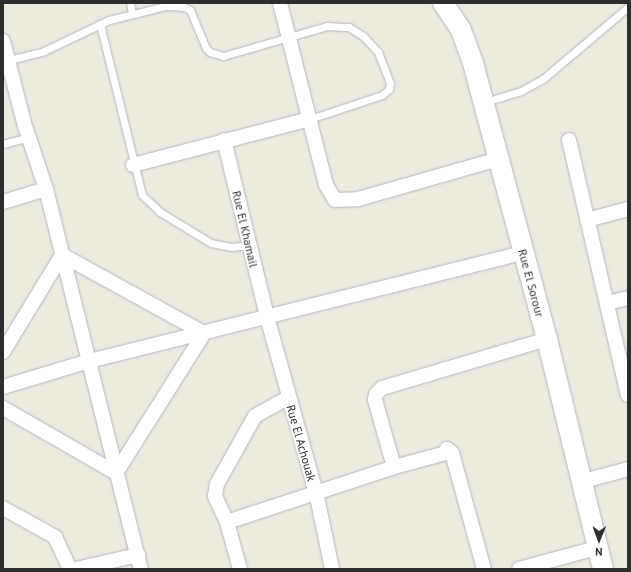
<!DOCTYPE html>
<style>
body{margin:0}
#map{position:relative;width:631px;height:572px;overflow:hidden;background:#edeae0;font-family:"PT Sans",sans-serif}
div>[style]{position:absolute}
.roads{filter:drop-shadow(0 0 1px #b4b4bf) drop-shadow(0 0 1px #b4b4bf)}
.lane>*{height:7px;margin:-3.5px;padding:0 3.5px;transform-origin:3.5px;border-radius:3.5px;background:#fff}
.street>*{height:14px;margin:-7px;padding:0 7px;transform-origin:7px;border-radius:7px;background:#fff}
.secondary>*{height:20px;margin:-10px;padding:0 10px;transform-origin:10px;border-radius:10px;background:#fff}
span{translate:-50% -50%;white-space:nowrap;text-align:center;line-height:1.15;-webkit-text-stroke:4px #fff;paint-order:stroke}
.street-label{font-size:12px;color:#2d2d2d}
.frame{position:absolute;inset:0;border:4px solid #2d2d2d;pointer-events:none}
.north{position:absolute;left:579px;top:520px;width:40px;height:40px;-webkit-text-stroke:3px #fff;paint-order:stroke;rotate:181deg;font-size:11px;font-weight:700;line-height:16px;text-align:center;color:#2d2d2d}
.north::after{content:'';display:block;margin:auto;width:14px;height:18px;background:#2d2d2d;clip-path:polygon(50% 0,100% 100%,50% 72%,0 100%)}
</style>
<div id="map">
<div class="roads">
<div class="lane">
<div style="left:130px;top:3px;width:10px;rotate:79deg"></div>
<div style="left:100px;top:24px;width:176px;rotate:76.2deg"></div>
<div style="left:142px;top:195px;width:25px;rotate:43deg"></div>
<div style="left:160px;top:212px;width:60px;rotate:31.3deg"></div>
<div style="left:211px;top:243px;width:20px;rotate:11deg"></div>
<div style="left:231px;top:247px;width:18px;rotate:-6deg"></div>
<div style="left:9px;top:60px;width:36px;rotate:-14deg"></div>
<div style="left:44px;top:51px;width:72px;rotate:-25.5deg"></div>
<div style="left:109px;top:20px;width:59px;rotate:-13.8deg"></div>
<div style="left:166px;top:6px;width:18px;rotate:3deg"></div>
<div style="left:184px;top:7px;width:7px;rotate:27deg"></div>
<div style="left:190px;top:10px;width:41px;rotate:67.2deg"></div>
<div style="left:206px;top:48px;width:6px;rotate:45deg"></div>
<div style="left:210px;top:52px;width:14px;rotate:17deg"></div>
<div style="left:223px;top:56px;width:108px;rotate:-16.1deg"></div>
<div style="left:327px;top:26px;width:22px;rotate:3deg"></div>
<div style="left:349px;top:27px;width:17px;rotate:33deg"></div>
<div style="left:363px;top:36px;width:22px;rotate:47deg"></div>
<div style="left:378px;top:52px;width:33px;rotate:69deg"></div>
<div style="left:390px;top:83px;width:6px;rotate:99deg"></div>
<div style="left:389px;top:89px;width:9px;rotate:139deg"></div>
<div style="left:382px;top:95px;width:76px;rotate:161.6deg"></div>
<div style="left:485px;top:102px;width:38px;rotate:-17deg"></div>
<div style="left:521px;top:91px;width:26px;rotate:-29deg"></div>
<div style="left:544px;top:78px;width:110px;rotate:-40.2deg"></div>
<div style="left:3px;top:144px;width:27px;rotate:-15deg"></div>
</div>
<div class="street">
<div style="left:280px;top:3px;width:188px;rotate:75.8deg"></div>
<div style="left:326px;top:185px;width:17px;rotate:59deg"></div>
<div style="left:335px;top:200px;width:23px;rotate:-2deg"></div>
<div style="left:358px;top:199px;width:146px;rotate:-15.9deg"></div>
<div style="left:3px;top:41px;width:85px;rotate:75.6deg"></div>
<div style="left:24px;top:123px;width:70px;rotate:71.6deg"></div>
<div style="left:46px;top:189px;width:392px;rotate:76deg"></div>
<div style="left:224px;top:140px;width:182px;rotate:76.3deg"></div>
<div style="left:267px;top:317px;width:182px;rotate:74.4deg"></div>
<div style="left:316px;top:492px;width:79px;rotate:78.3deg"></div>
<div style="left:569px;top:140px;width:262px;rotate:77deg"></div>
<div style="left:133px;top:165px;width:183px;rotate:-14.6deg"></div>
<div style="left:3px;top:202px;width:45px;rotate:-16.8deg"></div>
<div style="left:587px;top:220px;width:42px;rotate:-15deg"></div>
<div style="left:62px;top:255px;width:162px;rotate:28.8deg"></div>
<div style="left:607px;top:303px;width:22px;rotate:-13deg"></div>
<div style="left:3px;top:352px;width:114px;rotate:-58.7deg"></div>
<div style="left:3px;top:387px;width:90px;rotate:-16.8deg"></div>
<div style="left:89px;top:361px;width:447px;rotate:-14deg"></div>
<div style="left:3px;top:408px;width:130px;rotate:29.9deg"></div>
<div style="left:116px;top:473px;width:165px;rotate:-57.8deg"></div>
<div style="left:394px;top:467px;width:70px;rotate:-105.8deg"></div>
<div style="left:375px;top:400px;width:6px;rotate:-81deg"></div>
<div style="left:376px;top:394px;width:8px;rotate:-45deg"></div>
<div style="left:382px;top:388px;width:172px;rotate:-16.5deg"></div>
<div style="left:580px;top:482px;width:50px;rotate:-15.2deg"></div>
<div style="left:3px;top:508px;width:60px;rotate:29.1deg"></div>
<div style="left:55px;top:537px;width:35px;rotate:65deg"></div>
<div style="left:227px;top:522px;width:29px;rotate:-115deg"></div>
<div style="left:215px;top:496px;width:12px;rotate:-81deg"></div>
<div style="left:217px;top:484px;width:78px;rotate:-60.8deg"></div>
<div style="left:255px;top:416px;width:38px;rotate:-29deg"></div>
<div style="left:76px;top:569px;width:64px;rotate:-12.7deg"></div>
<div style="left:240px;top:569px;width:49px;rotate:-105.5deg"></div>
<div style="left:227px;top:522px;width:176px;rotate:-18.2deg"></div>
<div style="left:394px;top:467px;width:54px;rotate:-15.1deg"></div>
<div style="left:446px;top:453px;width:4px;rotate:-76deg"></div>
<div style="left:447px;top:449px;width:6px;rotate:39deg"></div>
<div style="left:452px;top:453px;width:120px;rotate:74.6deg"></div>
<div style="left:519px;top:569px;width:81px;rotate:-15.1deg"></div>
</div>
<div class="secondary">
<div style="left:443px;top:3px;width:32px;rotate:56deg"></div>
<div style="left:461px;top:30px;width:35px;rotate:70deg"></div>
<div style="left:473px;top:63px;width:286px;rotate:75deg"></div>
<div style="left:547px;top:339px;width:237px;rotate:76.3deg"></div>
</div>
</div>
<div class="street-label">
<span style="left:245px;top:229px;rotate:77deg">Rue El Khamail</span>
<span style="left:531px;top:283px;rotate:75deg">Rue El Sorour</span>
<span style="left:301px;top:443px;rotate:74deg">Rue El Achouak</span>
</div>
<div class="frame"></div>
<div class="north">N</div>
</div>
